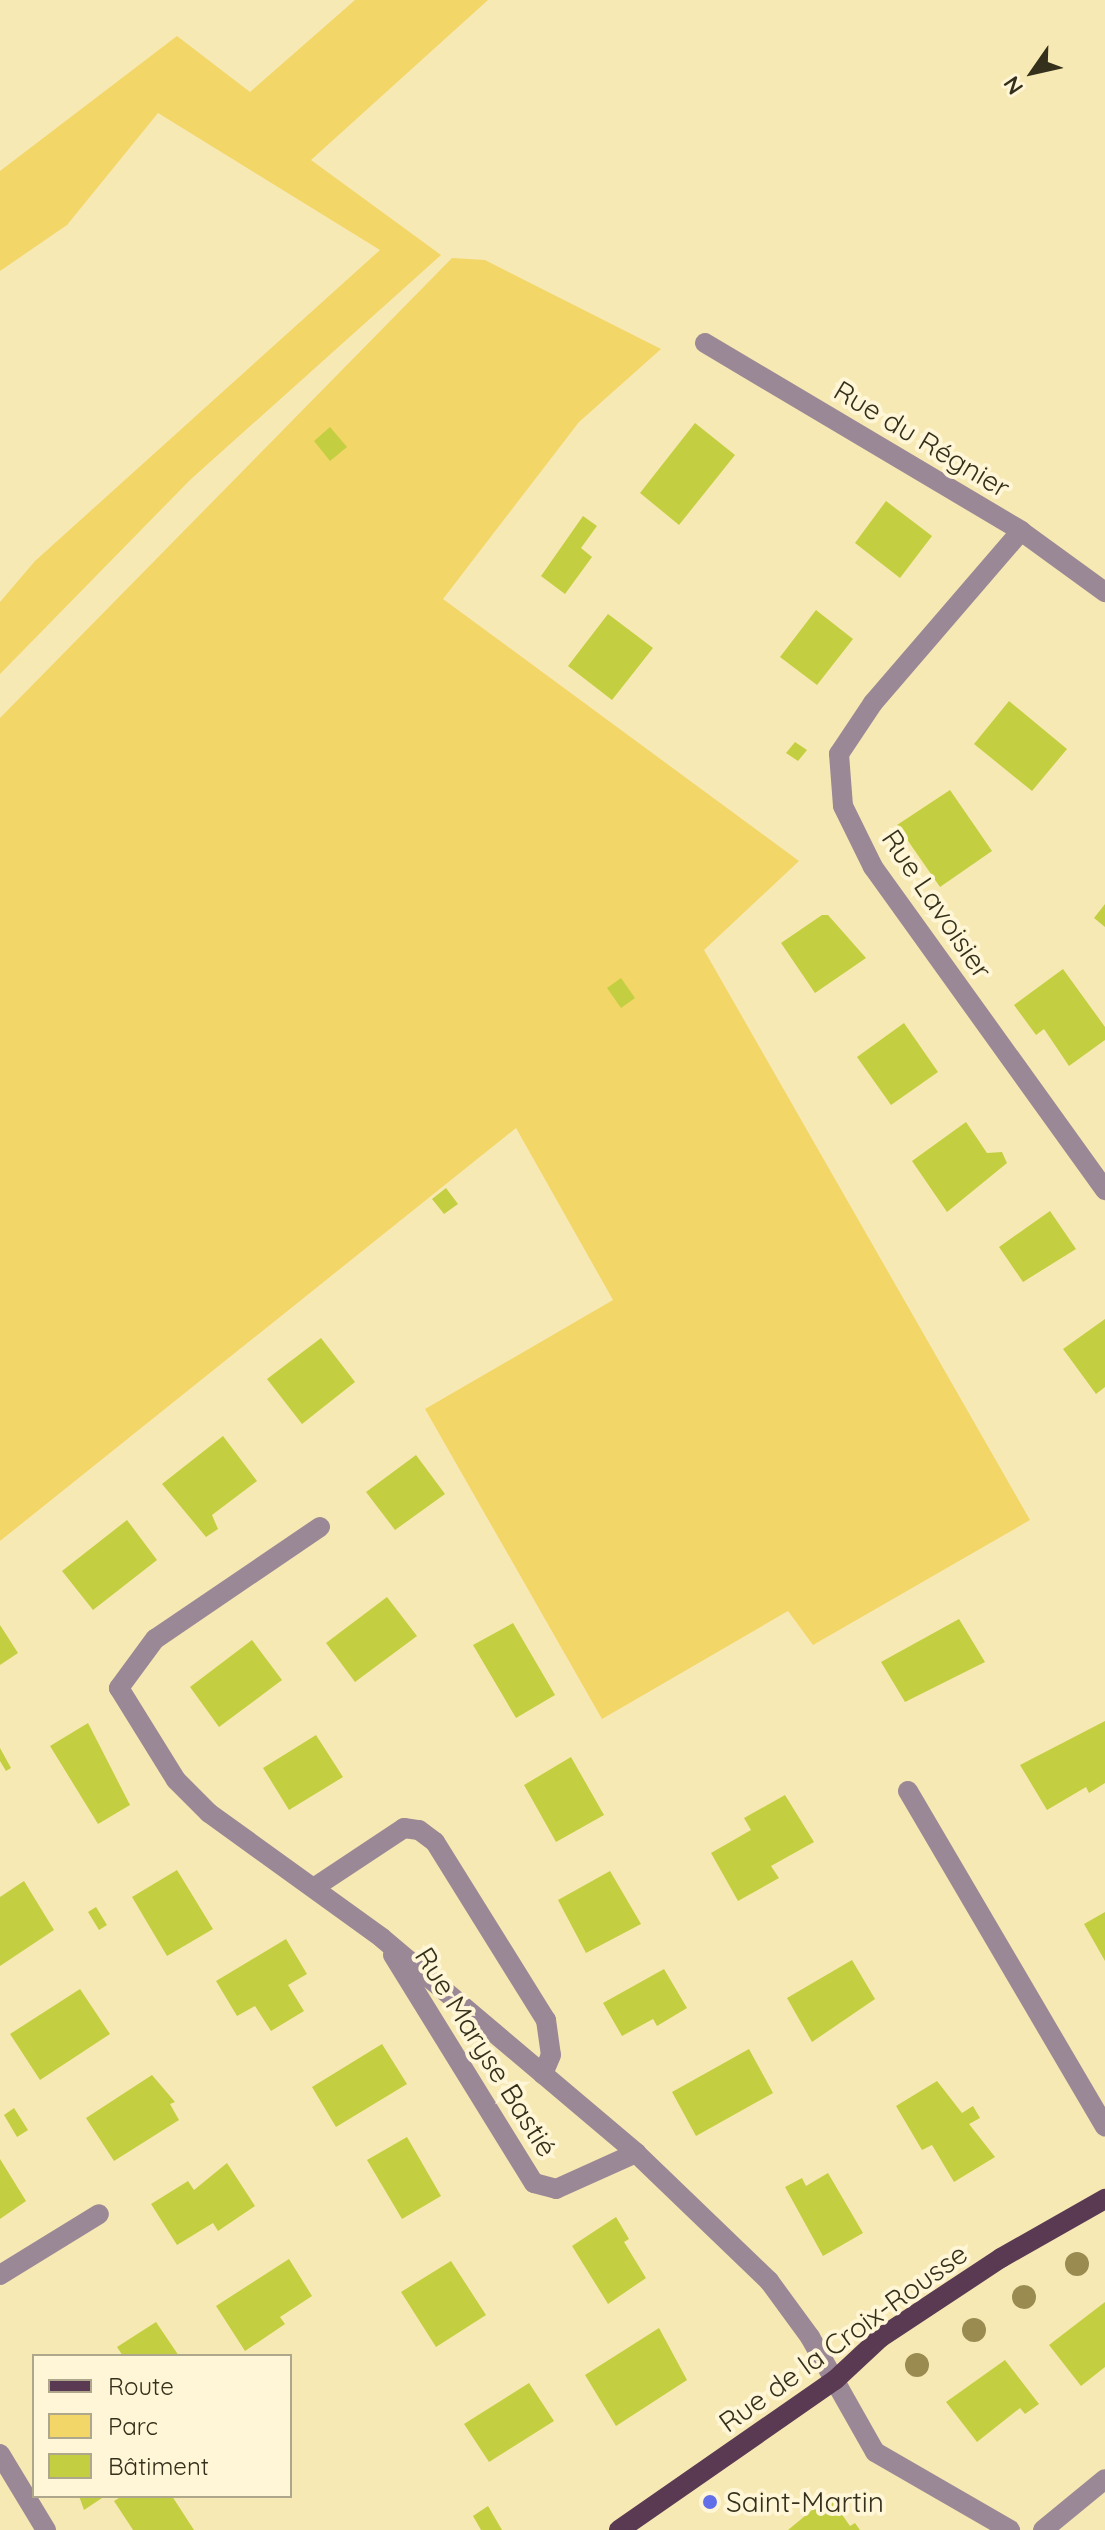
<!DOCTYPE html>
<meta charset="utf-8">
<style>
body{margin:0}
#map{position:relative;width:1105px;height:2530px;overflow:hidden;background:#f7e9b4;font-family:Quicksand,sans-serif}
div>[style]{position:absolute}
.green>*{inset:0;background:#f3d668}
.building>*{inset:0;background:#c3cf40}
.minor>*{height:20px;margin:-10px;padding:0 10px;transform-origin:10px;border-radius:10px;background:#9b8896}
.major>*{height:20px;margin:-10px;padding:0 10px;transform-origin:10px;border-radius:10px;background:#5a3a53}
.trees>*{width:24px;height:24px;margin:-12px;border-radius:50%;background:#9a8c51}
.dots>*{width:22px;height:22px;translate:-50% -50%;box-sizing:border-box;border:4px solid #fff6d7;border-radius:50%}
span{translate:-50% -50%;white-space:nowrap;text-align:center;line-height:1.15;-webkit-text-stroke:8px #fff6d7;paint-order:stroke}
.street-label{font-size:28px;color:#35301b}
.poi-label{font-size:28px;color:#35301b}
.left{translate:0 -50%;text-align:left}
.legend{position:absolute;left:32px;top:2354px;width:260px;height:144px;box-sizing:border-box;background:#fff6d7;border:2px solid #aea78c;margin:0;padding:10px 14px;list-style:none;font-size:24px;color:#35301b}
.legend li{display:flex;align-items:center;gap:16px;height:40px}
.legend b{width:40px;border:2px solid #aea78c}
.north{position:absolute;left:993px;top:32px;width:80px;height:80px;-webkit-text-stroke:6px #fff6d7;paint-order:stroke;rotate:236deg;font-size:22px;font-weight:700;line-height:32px;text-align:center;color:#35301b}
.north::after{content:'';display:block;margin:auto;width:28px;height:36px;background:#35301b;clip-path:polygon(50% 0,100% 100%,50% 72%,0 100%)}
</style>
<div id="map">
<div class="green">
<div style="clip-path:polygon(355px 0,488px 0,311px 160px,441px 255px,190px 480px,0 674px,0 602px,35px 561px,380px 250px,158px 113px,67px 225px,0 271px,0 171px,177px 36px,250px 92px)"></div>
<div style="clip-path:polygon(452px 258px,485px 260px,661px 349px,579px 422px,443px 599px,799px 861px,704px 950px,1030px 1520px,813px 1645px,788px 1611px,602px 1719px,425px 1409px,613px 1300px,516px 1128px,0 1541px,0 718px)"></div>
</div>
<div class="building">
<div style="clip-path:polygon(695px 423px,735px 455px,679px 525px,640px 493px)"></div>
<div style="clip-path:polygon(330px 427px,347px 447px,330px 461px,314px 441px)"></div>
<div style="clip-path:polygon(886px 501px,932px 536px,900px 578px,855px 543px)"></div>
<div style="clip-path:polygon(583px 516px,597px 526px,581px 548px,592px 557px,565px 594px,541px 576px)"></div>
<div style="clip-path:polygon(816px 610px,853px 639px,817px 685px,780px 657px)"></div>
<div style="clip-path:polygon(608px 614px,653px 648px,612px 700px,568px 666px)"></div>
<div style="clip-path:polygon(1009px 701px,1067px 749px,1032px 791px,974px 744px)"></div>
<div style="clip-path:polygon(795px 742px,807px 750px,798px 761px,786px 753px)"></div>
<div style="clip-path:polygon(950px 790px,992px 851px,940px 887px,897px 825px)"></div>
<div style="clip-path:polygon(1105px 904px,1105px 927px,1094px 918px)"></div>
<div style="clip-path:polygon(822px 915px,828px 915px,866px 958px,815px 993px,781px 943px)"></div>
<div style="clip-path:polygon(1063px 969px,1105px 1027px,1105px 1040px,1069px 1066px,1044px 1029px,1036px 1035px,1014px 1005px)"></div>
<div style="clip-path:polygon(621px 978px,635px 998px,621px 1008px,607px 988px)"></div>
<div style="clip-path:polygon(904px 1023px,938px 1072px,891px 1105px,857px 1057px)"></div>
<div style="clip-path:polygon(966px 1122px,987px 1153px,1002px 1152px,1007px 1163px,947px 1212px,912px 1161px)"></div>
<div style="clip-path:polygon(446px 1188px,458px 1204px,444px 1214px,432px 1199px)"></div>
<div style="clip-path:polygon(1050px 1211px,1076px 1249px,1023px 1282px,999px 1247px)"></div>
<div style="clip-path:polygon(1105px 1319px,1105px 1387px,1096px 1394px,1063px 1349px)"></div>
<div style="clip-path:polygon(321px 1338px,355px 1382px,302px 1424px,267px 1379px)"></div>
<div style="clip-path:polygon(223px 1436px,257px 1481px,212px 1515px,218px 1529px,206px 1537px,162px 1484px)"></div>
<div style="clip-path:polygon(416px 1455px,445px 1494px,395px 1530px,366px 1492px)"></div>
<div style="clip-path:polygon(127px 1520px,157px 1560px,93px 1610px,62px 1571px)"></div>
<div style="clip-path:polygon(387px 1597px,417px 1636px,355px 1682px,326px 1643px)"></div>
<div style="clip-path:polygon(959px 1619px,985px 1662px,905px 1702px,881px 1662px)"></div>
<div style="clip-path:polygon(513px 1623px,555px 1695px,516px 1718px,473px 1645px)"></div>
<div style="clip-path:polygon(0 1625px,18px 1653px,0 1665px)"></div>
<div style="clip-path:polygon(252px 1640px,282px 1680px,219px 1727px,190px 1687px)"></div>
<div style="clip-path:polygon(1105px 1721px,1105px 1783px,1089px 1793px,1086px 1787px,1047px 1810px,1020px 1765px)"></div>
<div style="clip-path:polygon(88px 1723px,130px 1805px,98px 1824px,50px 1746px)"></div>
<div style="clip-path:polygon(316px 1735px,343px 1777px,289px 1810px,263px 1768px)"></div>
<div style="clip-path:polygon(0 1748px,11px 1768px,6px 1771px,0 1761px)"></div>
<div style="clip-path:polygon(571px 1757px,604px 1815px,556px 1842px,524px 1785px)"></div>
<div style="clip-path:polygon(785px 1795px,814px 1842px,771px 1866px,779px 1878px,738px 1901px,711px 1853px,751px 1830px,744px 1818px)"></div>
<div style="clip-path:polygon(177px 1870px,213px 1929px,167px 1956px,132px 1897px)"></div>
<div style="clip-path:polygon(610px 1871px,641px 1924px,586px 1953px,558px 1900px)"></div>
<div style="clip-path:polygon(24px 1881px,54px 1930px,0 1966px,0 1897px)"></div>
<div style="clip-path:polygon(96px 1907px,107px 1925px,99px 1930px,88px 1912px)"></div>
<div style="clip-path:polygon(1105px 1912px,1105px 1961px,1084px 1924px)"></div>
<div style="clip-path:polygon(286px 1939px,307px 1974px,288px 1985px,304px 2011px,271px 2031px,255px 2006px,237px 2016px,216px 1981px)"></div>
<div style="clip-path:polygon(852px 1960px,875px 1999px,812px 2042px,787px 1998px)"></div>
<div style="clip-path:polygon(664px 1969px,687px 2008px,657px 2026px,653px 2019px,622px 2036px,603px 2003px)"></div>
<div style="clip-path:polygon(80px 1989px,110px 2034px,40px 2080px,10px 2034px)"></div>
<div style="clip-path:polygon(382px 2044px,407px 2084px,336px 2127px,312px 2087px)"></div>
<div style="clip-path:polygon(749px 2049px,773px 2093px,696px 2136px,672px 2092px)"></div>
<div style="clip-path:polygon(152px 2075px,175px 2102px,170px 2104px,179px 2120px,114px 2161px,86px 2118px)"></div>
<div style="clip-path:polygon(937px 2081px,962px 2113px,973px 2106px,980px 2118px,969px 2124px,995px 2157px,954px 2182px,932px 2145px,922px 2150px,896px 2106px)"></div>
<div style="clip-path:polygon(14px 2108px,28px 2130px,17px 2137px,4px 2115px)"></div>
<div style="clip-path:polygon(407px 2137px,441px 2196px,402px 2219px,367px 2160px)"></div>
<div style="clip-path:polygon(0 2159px,26px 2201px,0 2219px)"></div>
<div style="clip-path:polygon(227px 2163px,255px 2206px,218px 2231px,213px 2223px,177px 2245px,151px 2204px,188px 2181px,194px 2190px)"></div>
<div style="clip-path:polygon(828px 2173px,863px 2233px,823px 2256px,785px 2187px,802px 2178px,806px 2186px)"></div>
<div style="clip-path:polygon(616px 2217px,629px 2239px,624px 2242px,646px 2278px,608px 2304px,572px 2246px)"></div>
<div style="clip-path:polygon(289px 2259px,312px 2296px,280px 2317px,285px 2324px,245px 2351px,216px 2306px)"></div>
<div style="clip-path:polygon(451px 2261px,486px 2315px,436px 2347px,401px 2292px)"></div>
<div style="clip-path:polygon(1105px 2302px,1105px 2367px,1081px 2386px,1049px 2345px)"></div>
<div style="clip-path:polygon(156px 2322px,179px 2356px,123px 2356px,117px 2347px)"></div>
<div style="clip-path:polygon(659px 2328px,687px 2380px,616px 2426px,585px 2375px)"></div>
<div style="clip-path:polygon(1005px 2360px,1039px 2404px,1025px 2414px,1020px 2408px,977px 2442px,946px 2402px)"></div>
<div style="clip-path:polygon(529px 2383px,554px 2421px,489px 2462px,464px 2424px)"></div>
<div style="clip-path:polygon(79px 2496px,105px 2496px,84px 2510px)"></div>
<div style="clip-path:polygon(122px 2496px,172px 2496px,194px 2530px,133px 2530px,114px 2501px)"></div>
<div style="clip-path:polygon(829px 2496px,850px 2526px,855px 2523px,860px 2530px,788px 2530px)"></div>
<div style="clip-path:polygon(488px 2506px,502px 2530px,481px 2530px,473px 2516px)"></div>
</div>
<div class="minor">
<div style="left:705px;top:343px;width:368px;rotate:30.7deg"></div>
<div style="left:1021px;top:531px;width:104px;rotate:36deg"></div>
<div style="left:1021px;top:531px;width:227px;rotate:130.7deg"></div>
<div style="left:873px;top:703px;width:61px;rotate:123.7deg"></div>
<div style="left:839px;top:754px;width:52px;rotate:85.6deg"></div>
<div style="left:843px;top:806px;width:68px;rotate:63.8deg"></div>
<div style="left:873px;top:867px;width:398px;rotate:54.3deg"></div>
<div style="left:320px;top:1527px;width:199px;rotate:145.8deg"></div>
<div style="left:155px;top:1639px;width:61px;rotate:126.3deg"></div>
<div style="left:119px;top:1688px;width:108px;rotate:58.2deg"></div>
<div style="left:176px;top:1780px;width:47px;rotate:45deg"></div>
<div style="left:209px;top:1813px;width:213px;rotate:35.8deg"></div>
<div style="left:382px;top:1938px;width:333px;rotate:40.2deg"></div>
<div style="left:636px;top:2153px;width:185px;rotate:43.9deg"></div>
<div style="left:769px;top:2281px;width:69px;rotate:53.8deg"></div>
<div style="left:810px;top:2337px;width:132px;rotate:60.5deg"></div>
<div style="left:875px;top:2452px;width:156px;rotate:30deg"></div>
<div style="left:908px;top:1791px;width:389px;rotate:59.6deg"></div>
<div style="left:315px;top:1887px;width:107px;rotate:-33.5deg"></div>
<div style="left:404px;top:1828px;width:15px;rotate:8deg"></div>
<div style="left:419px;top:1830px;width:20px;rotate:37deg"></div>
<div style="left:435px;top:1842px;width:210px;rotate:58.1deg"></div>
<div style="left:546px;top:2020px;width:35px;rotate:82deg"></div>
<div style="left:551px;top:2055px;width:21px;rotate:113deg"></div>
<div style="left:393px;top:1955px;width:268px;rotate:58.3deg"></div>
<div style="left:534px;top:2183px;width:23px;rotate:15deg"></div>
<div style="left:556px;top:2189px;width:88px;rotate:-24.2deg"></div>
<div style="left:0;top:2275px;width:116px;rotate:-31.6deg"></div>
<div style="left:0;top:2454px;width:89px;rotate:58.8deg"></div>
<div style="left:1043px;top:2530px;width:80px;rotate:-39.4deg"></div>
</div>
<div class="major">
<div style="left:619px;top:2530px;width:263px;rotate:-34.8deg"></div>
<div style="left:835px;top:2380px;width:62px;rotate:-43deg"></div>
<div style="left:880px;top:2338px;width:145px;rotate:-33.5deg"></div>
<div style="left:1001px;top:2258px;width:120px;rotate:-29.6deg"></div>
</div>
<div class="trees">
<div style="left:1077px;top:2264px"></div>
<div style="left:1024px;top:2297px"></div>
<div style="left:974px;top:2330px"></div>
<div style="left:917px;top:2365px"></div>
</div>
<div class="dots">
<div style="left:710px;top:2502px;background:#6170e8"></div>
</div>
<div class="street-label">
<span style="left:922px;top:439px;rotate:31deg">Rue du Régnier</span>
<span style="left:937px;top:904px;rotate:56deg">Rue Lavoisier</span>
<span style="left:486px;top:2052px;rotate:58deg">Rue Maryse Bastié</span>
<span style="left:843px;top:2338px;rotate:-36deg">Rue de la Croix-Rousse</span>
</div>
<div class="poi-label">
<span class="left" style="left:726px;top:2502px">Saint-Martin</span>
</div>
<ul class="legend">
<li><b style="height:10px;background:#5a3a53"></b>Route</li>
<li><b style="height:22px;background:#f3d668"></b>Parc</li>
<li><b style="height:22px;background:#c3cf40"></b>Bâtiment</li>
</ul>
<div class="north">N</div>
</div>
